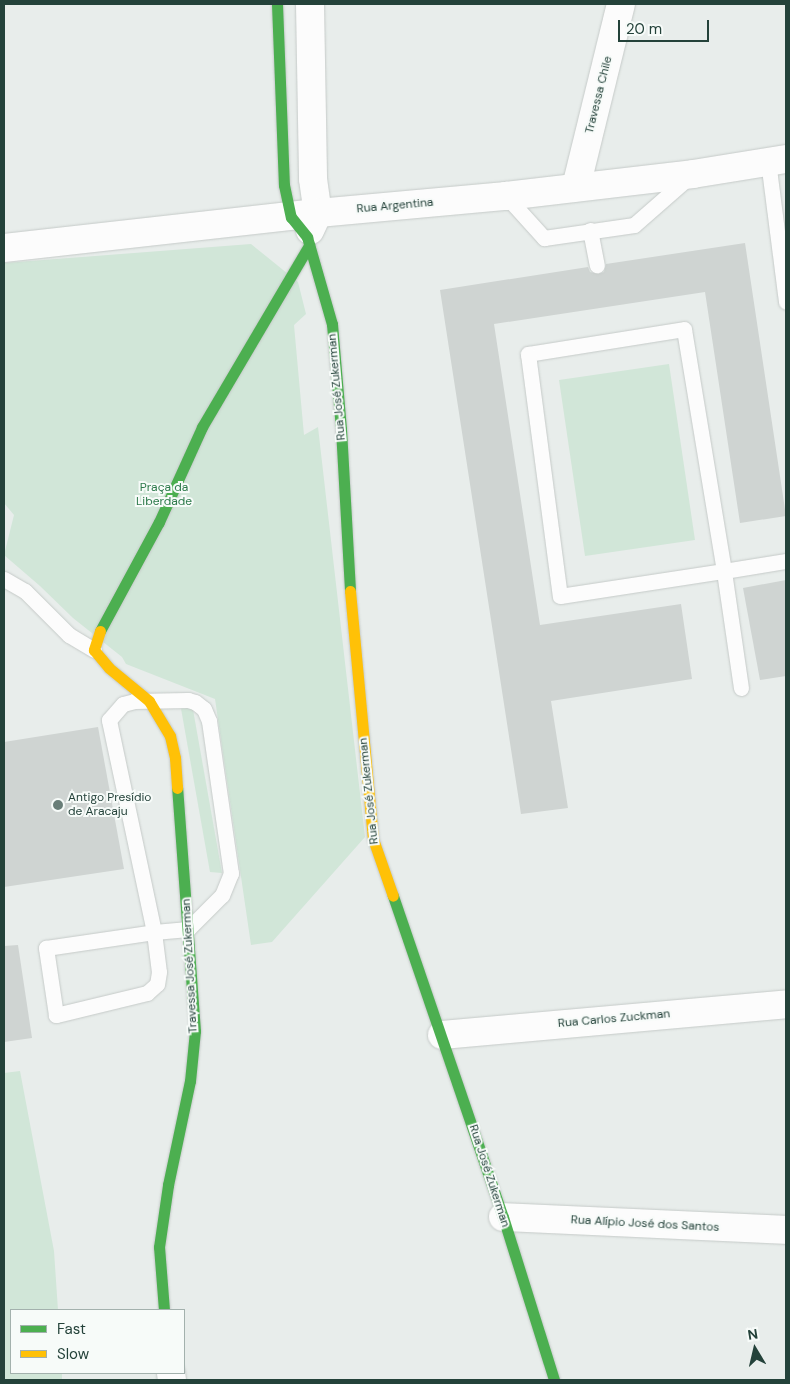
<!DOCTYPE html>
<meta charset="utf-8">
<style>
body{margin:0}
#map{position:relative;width:790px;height:1384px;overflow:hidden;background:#e8edeb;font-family:"DM Sans",sans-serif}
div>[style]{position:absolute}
.green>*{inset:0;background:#d1e6d8}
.building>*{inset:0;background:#cfd4d2}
.roads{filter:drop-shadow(0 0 1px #c5cac8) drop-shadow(0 0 1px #c5cac8)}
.lane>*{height:15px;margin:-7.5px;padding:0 7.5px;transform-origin:7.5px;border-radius:7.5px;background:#fcfcfc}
.street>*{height:28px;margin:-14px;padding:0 14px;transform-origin:14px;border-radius:14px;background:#fcfcfc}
.fast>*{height:11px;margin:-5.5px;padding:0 5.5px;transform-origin:5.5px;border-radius:5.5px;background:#4caf50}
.slow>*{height:11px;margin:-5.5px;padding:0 5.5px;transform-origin:5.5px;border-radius:5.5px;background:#ffc107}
.dots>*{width:14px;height:14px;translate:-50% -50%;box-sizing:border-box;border:2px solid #f7fbf9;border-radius:50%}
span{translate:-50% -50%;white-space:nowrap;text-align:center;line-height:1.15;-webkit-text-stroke:4px #f7fbf9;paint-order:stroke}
.street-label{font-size:12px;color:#24423a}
.park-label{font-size:12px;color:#2d7a4b}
.poi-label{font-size:12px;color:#24423a}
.left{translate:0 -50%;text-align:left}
.frame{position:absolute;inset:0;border:5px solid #24423a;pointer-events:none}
.legend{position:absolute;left:10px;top:1309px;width:175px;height:65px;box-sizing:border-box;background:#f7fbf9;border:1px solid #a3b1ad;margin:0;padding:6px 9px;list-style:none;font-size:15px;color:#24423a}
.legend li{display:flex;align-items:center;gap:10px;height:25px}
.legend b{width:25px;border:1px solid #a3b1ad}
.north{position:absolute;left:730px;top:1324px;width:50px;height:50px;-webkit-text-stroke:4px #f7fbf9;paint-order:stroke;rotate:351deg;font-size:14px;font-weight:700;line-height:20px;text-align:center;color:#24423a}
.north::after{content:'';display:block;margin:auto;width:18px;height:22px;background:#24423a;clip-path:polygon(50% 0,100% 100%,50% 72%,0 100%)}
.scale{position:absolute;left:618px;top:20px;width:91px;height:22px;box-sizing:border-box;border:2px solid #24423a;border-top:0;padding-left:6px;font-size:15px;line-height:18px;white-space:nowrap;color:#24423a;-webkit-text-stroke:4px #f7fbf9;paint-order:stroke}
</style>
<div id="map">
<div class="green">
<div style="clip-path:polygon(251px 244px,298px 282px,306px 314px,294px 325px,304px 435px,318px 427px,365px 837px,272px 942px,251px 945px,215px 699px,126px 664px,122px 657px,73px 618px,40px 586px,4px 555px,14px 515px,4px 503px,4px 263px)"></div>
<div style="clip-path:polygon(669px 364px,695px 540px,585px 556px,559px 380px)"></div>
<div style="clip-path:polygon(180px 703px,192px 704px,222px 873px,210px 872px)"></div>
<div style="clip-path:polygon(20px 1071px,54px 1251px,58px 1310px,11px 1310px,11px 1373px,62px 1373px,62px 1380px,4px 1380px,4px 1073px)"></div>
</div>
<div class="building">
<div style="clip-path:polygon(745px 243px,786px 516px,740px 523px,705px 292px,494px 324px,540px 625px,681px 604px,692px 679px,551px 701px,568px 808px,521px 814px,440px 290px,588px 267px,590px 272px,598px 274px,604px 272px,606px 264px)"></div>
<div style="clip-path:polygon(786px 580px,786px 676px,760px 680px,743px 588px)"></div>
<div style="clip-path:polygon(98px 727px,124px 869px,4px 887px,4px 742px)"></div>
<div style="clip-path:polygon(18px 945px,32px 1038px,4px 1042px,4px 946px)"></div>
</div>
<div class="roads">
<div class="lane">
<div style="left:768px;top:161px;width:142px;rotate:82.7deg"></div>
<div style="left:506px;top:196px;width:57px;rotate:47.9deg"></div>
<div style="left:544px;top:238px;width:91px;rotate:-8.2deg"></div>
<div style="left:634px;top:225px;width:74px;rotate:-41.2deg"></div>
<div style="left:590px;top:230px;width:36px;rotate:79deg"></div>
<div style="left:4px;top:579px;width:24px;rotate:30deg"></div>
<div style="left:25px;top:591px;width:62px;rotate:45deg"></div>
<div style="left:69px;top:635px;width:29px;rotate:31deg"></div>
<div style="left:741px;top:688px;width:118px;rotate:-98.3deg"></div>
<div style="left:724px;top:571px;width:245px;rotate:-99.4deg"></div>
<div style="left:684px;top:329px;width:158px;rotate:170.9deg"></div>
<div style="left:528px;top:354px;width:244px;rotate:82.5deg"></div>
<div style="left:560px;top:596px;width:166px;rotate:-8.7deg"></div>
<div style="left:724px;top:571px;width:63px;rotate:-9.2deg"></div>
<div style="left:188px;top:700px;width:7px;rotate:16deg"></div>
<div style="left:195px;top:702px;width:11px;rotate:38deg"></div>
<div style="left:204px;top:709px;width:13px;rotate:67deg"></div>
<div style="left:209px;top:721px;width:154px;rotate:81.8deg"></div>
<div style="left:231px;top:873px;width:24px;rotate:112deg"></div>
<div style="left:222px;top:895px;width:48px;rotate:135deg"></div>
<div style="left:188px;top:929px;width:34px;rotate:175deg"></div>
<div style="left:154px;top:932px;width:217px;rotate:-102deg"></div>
<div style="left:109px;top:720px;width:21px;rotate:-49deg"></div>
<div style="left:123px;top:704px;width:11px;rotate:-15deg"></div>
<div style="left:134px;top:701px;width:54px;rotate:-1.1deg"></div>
<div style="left:154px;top:932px;width:40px;rotate:82.9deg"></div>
<div style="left:159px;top:972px;width:12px;rotate:99deg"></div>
<div style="left:157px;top:984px;width:13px;rotate:138deg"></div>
<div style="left:147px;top:993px;width:94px;rotate:166.4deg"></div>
<div style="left:56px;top:1015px;width:68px;rotate:-98.5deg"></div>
<div style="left:46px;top:948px;width:109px;rotate:-8.4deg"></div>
</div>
<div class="street">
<div style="left:310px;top:4px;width:175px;rotate:89deg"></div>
<div style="left:313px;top:179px;width:34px;rotate:82deg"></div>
<div style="left:318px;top:213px;width:19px;rotate:115deg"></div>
<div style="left:576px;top:187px;width:188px;rotate:-76.2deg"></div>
<div style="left:4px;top:248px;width:316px;rotate:-6.4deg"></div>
<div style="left:318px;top:213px;width:189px;rotate:-5.2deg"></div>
<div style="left:506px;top:196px;width:188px;rotate:-6.7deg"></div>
<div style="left:693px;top:174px;width:94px;rotate:-9.2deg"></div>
<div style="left:442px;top:1035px;width:345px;rotate:-5.1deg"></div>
<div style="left:503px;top:1217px;width:283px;rotate:2.6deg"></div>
<div style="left:171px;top:1373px;width:7px;rotate:82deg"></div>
</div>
<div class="fast">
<div style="left:277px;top:4px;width:181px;rotate:87.8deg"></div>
<div style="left:284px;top:185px;width:33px;rotate:78deg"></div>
<div style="left:291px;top:217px;width:26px;rotate:51deg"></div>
<div style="left:307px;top:237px;width:91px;rotate:74deg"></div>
<div style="left:332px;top:324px;width:105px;rotate:85.1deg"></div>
<div style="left:341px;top:429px;width:162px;rotate:86.8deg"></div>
<div style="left:100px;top:631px;width:124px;rotate:-61.6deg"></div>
<div style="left:159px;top:522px;width:104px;rotate:-65.6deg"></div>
<div style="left:202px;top:427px;width:211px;rotate:-59.5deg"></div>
<div style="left:393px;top:896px;width:339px;rotate:71.1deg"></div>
<div style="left:503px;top:1217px;width:171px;rotate:72.6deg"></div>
<div style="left:164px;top:1310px;width:63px;rotate:-94.5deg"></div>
<div style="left:159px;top:1247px;width:63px;rotate:-81.7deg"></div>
<div style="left:168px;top:1185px;width:106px;rotate:-78.1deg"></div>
<div style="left:190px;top:1081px;width:50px;rotate:-84.3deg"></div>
<div style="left:195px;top:1031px;width:244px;rotate:-94.2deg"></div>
</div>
<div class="slow">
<div style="left:350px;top:591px;width:249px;rotate:84.7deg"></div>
<div style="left:373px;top:839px;width:60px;rotate:70.7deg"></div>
<div style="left:100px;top:631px;width:20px;rotate:108deg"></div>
<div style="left:94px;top:650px;width:23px;rotate:50deg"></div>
<div style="left:109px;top:668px;width:52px;rotate:39.5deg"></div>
<div style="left:149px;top:701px;width:41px;rotate:59deg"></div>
<div style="left:170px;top:736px;width:23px;rotate:77deg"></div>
<div style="left:175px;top:758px;width:30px;rotate:86deg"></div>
</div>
</div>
<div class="dots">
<div style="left:58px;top:805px;background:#697e78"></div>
</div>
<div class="street-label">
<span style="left:599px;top:95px;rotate:-76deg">Travessa Chile</span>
<span style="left:395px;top:206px;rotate:-5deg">Rua Argentina</span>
<span style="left:337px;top:387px;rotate:-95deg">Rua José Zukerman</span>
<span style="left:369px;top:791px;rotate:-96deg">Rua José Zukerman</span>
<span style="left:190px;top:966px;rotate:-93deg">Travessa José Zukerman</span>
<span style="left:614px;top:1019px;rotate:-5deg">Rua Carlos Zuckman</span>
<span style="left:489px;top:1176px;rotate:72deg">Rua José Zukerman</span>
<span style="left:645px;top:1224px;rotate:3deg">Rua Alípio José dos Santos</span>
</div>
<div class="park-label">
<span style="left:164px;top:495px">Praça da<br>Liberdade</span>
</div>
<div class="poi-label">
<span class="left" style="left:68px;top:805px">Antigo Presídio<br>de Aracaju</span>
</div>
<div class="frame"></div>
<ul class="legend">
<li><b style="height:6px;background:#4caf50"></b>Fast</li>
<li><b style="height:6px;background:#ffc107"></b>Slow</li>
</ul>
<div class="north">N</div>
<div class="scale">20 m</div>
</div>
